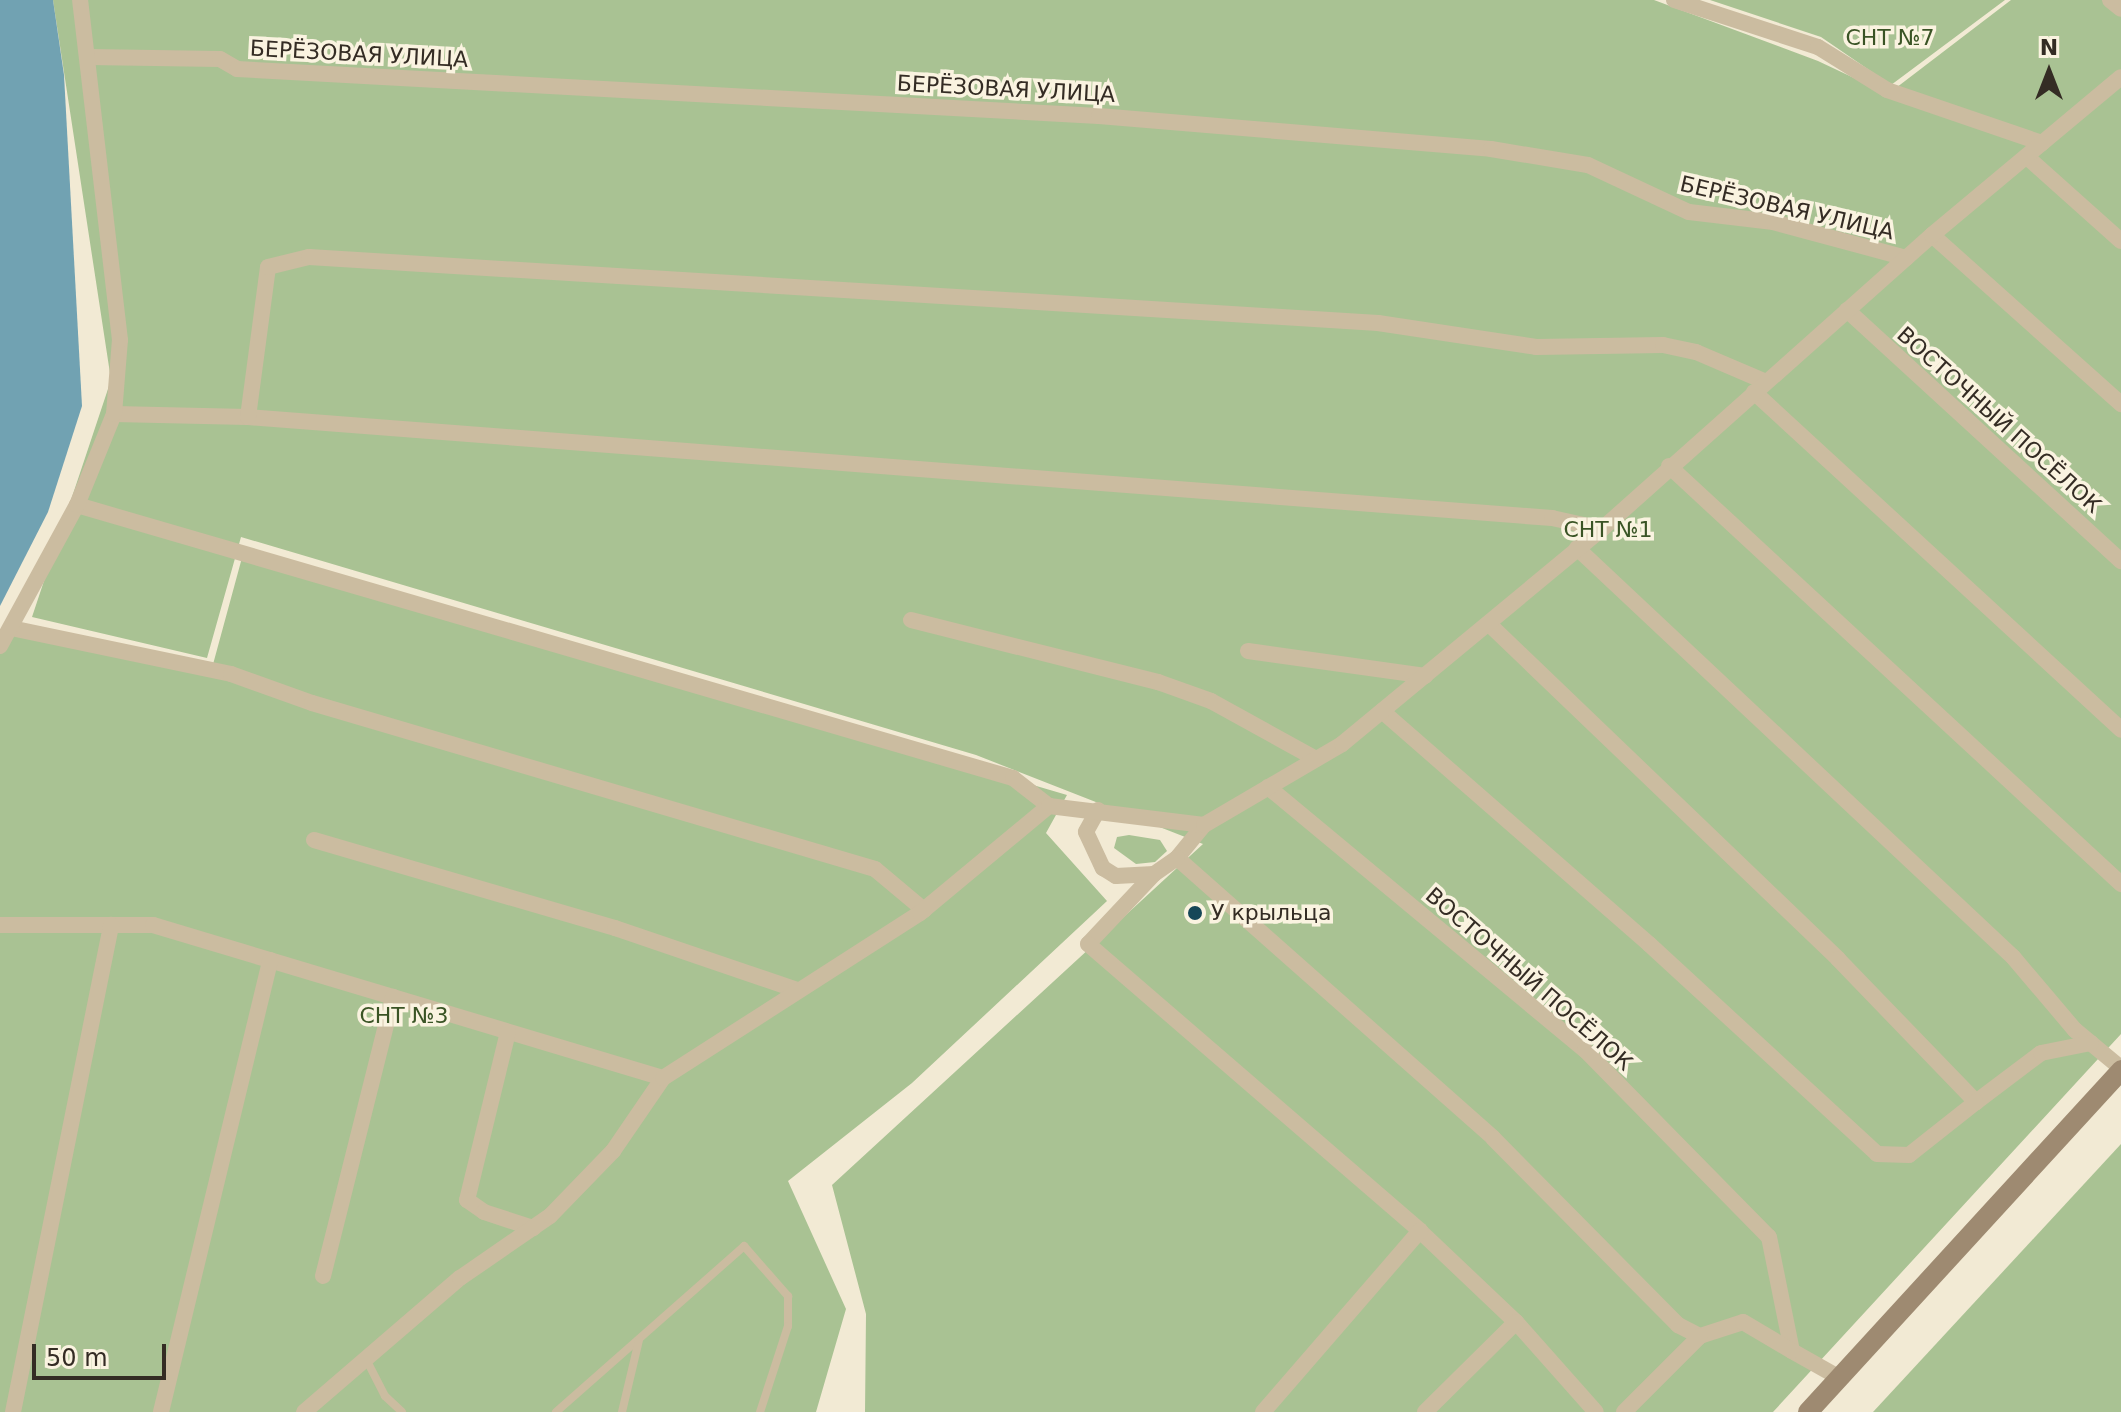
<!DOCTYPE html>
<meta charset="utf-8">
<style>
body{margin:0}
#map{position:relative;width:2121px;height:1412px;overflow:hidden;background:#f2ead4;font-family:"DejaVu Sans",sans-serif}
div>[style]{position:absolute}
.green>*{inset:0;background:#a9c293}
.water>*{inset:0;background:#71a2b2}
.service>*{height:8px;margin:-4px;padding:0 4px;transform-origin:4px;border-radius:4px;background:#cbbca0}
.minor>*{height:16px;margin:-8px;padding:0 8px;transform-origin:8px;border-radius:8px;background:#cbbca0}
.secondary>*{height:20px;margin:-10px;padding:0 10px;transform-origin:10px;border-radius:10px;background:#9e8a71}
.dots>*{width:22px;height:22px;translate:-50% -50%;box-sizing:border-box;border:4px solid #faf3e0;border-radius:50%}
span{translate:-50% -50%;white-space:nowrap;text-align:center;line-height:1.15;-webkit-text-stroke:7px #faf3e0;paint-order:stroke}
.park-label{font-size:22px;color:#3a5425}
.street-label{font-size:22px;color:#342c24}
.poi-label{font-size:22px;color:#342c24}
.left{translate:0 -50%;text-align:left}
.north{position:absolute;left:2009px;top:32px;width:80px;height:80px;-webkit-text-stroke:6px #faf3e0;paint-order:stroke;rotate:0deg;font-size:22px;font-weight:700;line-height:32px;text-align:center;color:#342c24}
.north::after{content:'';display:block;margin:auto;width:28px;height:36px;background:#342c24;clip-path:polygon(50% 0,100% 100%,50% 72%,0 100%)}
.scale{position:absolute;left:32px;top:1344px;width:134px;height:36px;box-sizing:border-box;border:4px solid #342c24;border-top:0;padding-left:10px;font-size:24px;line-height:28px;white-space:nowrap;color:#342c24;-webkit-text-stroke:6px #faf3e0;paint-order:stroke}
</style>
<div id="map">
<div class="green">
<div style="clip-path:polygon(53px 0,1654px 0,1818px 61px,1888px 94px,2011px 0,2121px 0,2121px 1034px,1773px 1412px,865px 1412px,866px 1314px,832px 1185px,1203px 844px,976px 755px,241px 537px,207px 658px,32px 617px,111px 380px)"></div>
<div style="clip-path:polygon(1710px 0,2005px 0,1891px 85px,1821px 37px)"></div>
<div style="clip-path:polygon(243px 554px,1067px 795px,1046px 833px,1107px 901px,912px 1083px,788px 1181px,846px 1309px,816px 1412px,0 1412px,0 629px,212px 668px)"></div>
<div style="clip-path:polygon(1129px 835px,1160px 840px,1167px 851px,1155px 862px,1136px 864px,1114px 848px,1117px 837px)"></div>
<div style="clip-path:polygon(2121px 1144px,2121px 1412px,1873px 1412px)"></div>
</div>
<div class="water">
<div style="clip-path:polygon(0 0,53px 0,64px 75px,82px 406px,48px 512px,0 606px)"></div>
</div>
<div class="service">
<div style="left:365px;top:1357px;width:44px;rotate:62.9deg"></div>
<div style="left:385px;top:1396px;width:23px;rotate:43deg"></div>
<div style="left:556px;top:1412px;width:251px;rotate:-41.4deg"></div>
<div style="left:744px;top:1246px;width:67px;rotate:48.7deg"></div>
<div style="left:788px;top:1296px;width:30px;rotate:90deg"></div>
<div style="left:788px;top:1326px;width:90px;rotate:108deg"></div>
<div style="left:622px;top:1412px;width:74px;rotate:-76.7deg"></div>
</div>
<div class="minor">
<div style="left:1674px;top:0;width:151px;rotate:18.1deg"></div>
<div style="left:1818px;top:47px;width:81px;rotate:31.9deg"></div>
<div style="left:1887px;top:90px;width:164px;rotate:18.9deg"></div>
<div style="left:2110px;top:0;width:14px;rotate:39deg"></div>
<div style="left:88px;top:57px;width:132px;rotate:0.9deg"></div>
<div style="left:220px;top:59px;width:20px;rotate:30deg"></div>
<div style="left:237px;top:69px;width:863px;rotate:3.12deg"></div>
<div style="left:1099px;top:116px;width:393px;rotate:4.8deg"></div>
<div style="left:1491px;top:149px;width:98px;rotate:9.4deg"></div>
<div style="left:1588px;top:165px;width:111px;rotate:25deg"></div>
<div style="left:1689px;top:212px;width:85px;rotate:6.8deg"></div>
<div style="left:1773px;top:222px;width:138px;rotate:15.1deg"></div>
<div style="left:2027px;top:157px;width:126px;rotate:41.8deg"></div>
<div style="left:1932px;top:235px;width:254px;rotate:41.8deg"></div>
<div style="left:1847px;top:310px;width:372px;rotate:42.5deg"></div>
<div style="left:1754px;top:392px;width:499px;rotate:42.6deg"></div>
<div style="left:114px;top:414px;width:134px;rotate:1.3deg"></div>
<div style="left:248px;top:417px;width:1308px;rotate:4.43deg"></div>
<div style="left:1552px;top:518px;width:51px;rotate:12.4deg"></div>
<div style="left:248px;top:417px;width:151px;rotate:-82.4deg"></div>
<div style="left:268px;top:267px;width:42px;rotate:-13.7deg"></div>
<div style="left:309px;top:257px;width:1071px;rotate:3.53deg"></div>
<div style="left:1378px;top:323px;width:160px;rotate:8.6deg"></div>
<div style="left:1536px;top:347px;width:127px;rotate:-0.9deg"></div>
<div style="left:1663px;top:345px;width:34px;rotate:12deg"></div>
<div style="left:1696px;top:352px;width:76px;rotate:23.2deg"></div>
<div style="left:1669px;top:466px;width:616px;rotate:42.76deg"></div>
<div style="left:77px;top:505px;width:975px;rotate:16.26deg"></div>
<div style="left:1013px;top:778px;width:46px;rotate:37.9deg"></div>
<div style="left:1577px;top:548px;width:598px;rotate:43.17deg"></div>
<div style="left:2013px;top:957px;width:96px;rotate:49.7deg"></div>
<div style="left:2075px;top:1030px;width:60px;rotate:39.6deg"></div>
<div style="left:911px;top:620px;width:255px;rotate:14.1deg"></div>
<div style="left:1158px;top:682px;width:56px;rotate:19.7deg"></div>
<div style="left:1211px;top:701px;width:120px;rotate:28.9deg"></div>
<div style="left:1489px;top:624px;width:484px;rotate:43.8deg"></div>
<div style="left:1838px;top:959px;width:199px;rotate:46deg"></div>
<div style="left:1976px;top:1102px;width:81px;rotate:-37deg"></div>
<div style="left:2041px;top:1053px;width:51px;rotate:-11.3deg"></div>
<div style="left:11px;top:628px;width:225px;rotate:11.8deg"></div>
<div style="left:231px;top:674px;width:86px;rotate:19.7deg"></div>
<div style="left:312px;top:703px;width:587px;rotate:16.43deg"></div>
<div style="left:875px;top:869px;width:64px;rotate:39.9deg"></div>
<div style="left:0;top:646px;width:161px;rotate:-61.4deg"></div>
<div style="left:77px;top:505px;width:98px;rotate:-67.9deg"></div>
<div style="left:114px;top:414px;width:74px;rotate:-85.4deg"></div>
<div style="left:120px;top:340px;width:342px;rotate:-96.7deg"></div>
<div style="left:1248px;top:651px;width:179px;rotate:8deg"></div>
<div style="left:1382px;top:711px;width:354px;rotate:41.1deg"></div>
<div style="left:1649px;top:944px;width:310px;rotate:42.6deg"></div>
<div style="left:1877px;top:1154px;width:32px;rotate:2deg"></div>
<div style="left:1909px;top:1155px;width:85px;rotate:-38.3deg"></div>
<div style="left:1268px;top:787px;width:412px;rotate:39.7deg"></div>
<div style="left:1585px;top:1050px;width:262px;rotate:45.5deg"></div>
<div style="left:1769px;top:1237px;width:116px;rotate:78.6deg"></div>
<div style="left:1792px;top:1351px;width:55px;rotate:29.4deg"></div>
<div style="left:1098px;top:810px;width:25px;rotate:119deg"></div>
<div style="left:1086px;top:832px;width:40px;rotate:65deg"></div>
<div style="left:1103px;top:868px;width:15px;rotate:32deg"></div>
<div style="left:1116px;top:876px;width:38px;rotate:-3deg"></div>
<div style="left:1204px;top:825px;width:43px;rotate:129.3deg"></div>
<div style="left:1177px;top:858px;width:422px;rotate:41.5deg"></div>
<div style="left:1493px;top:1138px;width:263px;rotate:45.3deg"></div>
<div style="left:1678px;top:1325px;width:25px;rotate:27deg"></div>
<div style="left:1700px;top:1336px;width:45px;rotate:-18deg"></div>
<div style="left:1743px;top:1322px;width:57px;rotate:30.6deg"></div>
<div style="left:314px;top:840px;width:314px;rotate:16.3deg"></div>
<div style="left:615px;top:928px;width:192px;rotate:18.8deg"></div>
<div style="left:1177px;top:858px;width:28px;rotate:145deg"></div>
<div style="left:1154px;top:874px;width:96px;rotate:133.3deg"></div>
<div style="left:1088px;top:944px;width:439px;rotate:40.8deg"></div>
<div style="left:1420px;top:1231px;width:132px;rotate:43.5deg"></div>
<div style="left:1516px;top:1322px;width:120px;rotate:48.4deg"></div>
<div style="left:0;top:925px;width:153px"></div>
<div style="left:153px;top:925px;width:532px;rotate:16.7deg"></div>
<div style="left:508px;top:1032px;width:173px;rotate:103.7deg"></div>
<div style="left:467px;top:1200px;width:21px;rotate:35deg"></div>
<div style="left:484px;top:1212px;width:52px;rotate:18.1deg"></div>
<div style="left:323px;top:1276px;width:288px;rotate:-75.9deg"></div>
<div style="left:13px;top:1412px;width:497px;rotate:-78.6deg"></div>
<div style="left:161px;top:1412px;width:465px;rotate:-76.4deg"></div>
<div style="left:304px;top:1412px;width:206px;rotate:-40.7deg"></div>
<div style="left:460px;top:1278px;width:109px;rotate:-34.6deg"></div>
<div style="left:550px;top:1216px;width:91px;rotate:-45.9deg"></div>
<div style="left:613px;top:1151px;width:88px;rotate:-55.6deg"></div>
<div style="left:663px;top:1078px;width:305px;rotate:-32.7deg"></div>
<div style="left:920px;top:913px;width:168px;rotate:-39.7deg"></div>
<div style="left:1049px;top:806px;width:156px;rotate:7deg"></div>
<div style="left:1204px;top:825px;width:160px;rotate:-30.4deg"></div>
<div style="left:1342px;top:744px;width:337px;rotate:-39.6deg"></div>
<div style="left:1602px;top:529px;width:442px;rotate:-41.7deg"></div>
<div style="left:1932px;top:235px;width:246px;rotate:-39.9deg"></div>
<div style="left:1263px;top:1412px;width:240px;rotate:-49.1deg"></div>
<div style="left:1425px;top:1412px;width:128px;rotate:-44.7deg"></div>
<div style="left:1624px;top:1412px;width:107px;rotate:-45deg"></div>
</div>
<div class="secondary">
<div style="left:1808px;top:1412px;width:464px;rotate:-47.5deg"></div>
</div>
<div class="dots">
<div style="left:1195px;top:913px;background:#164758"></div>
</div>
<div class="park-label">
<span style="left:1890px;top:38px">СНТ №7</span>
<span style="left:1608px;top:530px">СНТ №1</span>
<span style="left:404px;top:1016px">СНТ №3</span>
</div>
<div class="street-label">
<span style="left:359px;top:54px;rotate:3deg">БЕРЁЗОВАЯ УЛИЦА</span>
<span style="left:1006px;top:89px;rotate:3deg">БЕРЁЗОВАЯ УЛИЦА</span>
<span style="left:1787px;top:208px;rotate:13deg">БЕРЁЗОВАЯ УЛИЦА</span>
<span style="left:1999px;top:420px;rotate:42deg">ВОСТОЧНЫЙ ПОСЁЛОК</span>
<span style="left:1529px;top:979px;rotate:41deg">ВОСТОЧНЫЙ ПОСЁЛОК</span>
</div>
<div class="poi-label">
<span class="left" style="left:1211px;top:913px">У крыльца</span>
</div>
<div class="north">N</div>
<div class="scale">50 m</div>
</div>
